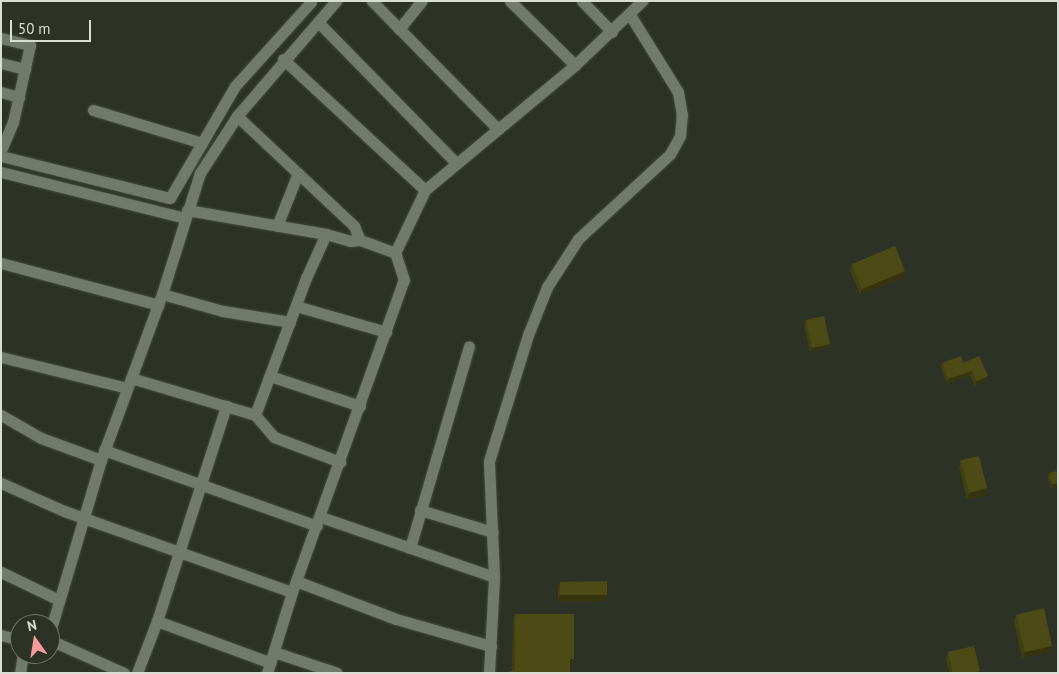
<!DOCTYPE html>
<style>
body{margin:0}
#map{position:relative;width:1059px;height:674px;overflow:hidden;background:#2c3326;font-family:"PT Sans",sans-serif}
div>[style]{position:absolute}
.roads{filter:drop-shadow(0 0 1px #484e42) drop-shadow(0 0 1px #484e42)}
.minor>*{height:11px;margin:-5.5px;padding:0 5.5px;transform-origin:5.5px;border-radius:5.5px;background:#727a6b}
.wall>*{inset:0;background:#414013}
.shaded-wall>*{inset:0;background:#35340f}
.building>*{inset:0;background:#4c4b16}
span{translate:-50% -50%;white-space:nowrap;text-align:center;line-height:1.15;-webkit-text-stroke:4px #2c3326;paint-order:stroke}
.frame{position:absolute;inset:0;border:2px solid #d9ded5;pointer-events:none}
.north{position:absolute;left:10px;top:614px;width:50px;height:50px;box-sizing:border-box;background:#2c3326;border:1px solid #71776c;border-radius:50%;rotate:347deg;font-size:14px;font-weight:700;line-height:20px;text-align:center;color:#d9ded5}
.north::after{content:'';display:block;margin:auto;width:18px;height:22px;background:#f59b9c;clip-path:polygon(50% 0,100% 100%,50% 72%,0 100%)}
.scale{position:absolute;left:10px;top:20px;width:81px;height:22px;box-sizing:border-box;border:2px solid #d9ded5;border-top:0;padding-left:6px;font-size:15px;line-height:18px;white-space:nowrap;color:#d9ded5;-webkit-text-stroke:4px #2c3326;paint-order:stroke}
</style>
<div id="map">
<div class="roads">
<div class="minor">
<div style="left:372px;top:1px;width:180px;rotate:45.5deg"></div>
<div style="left:510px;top:1px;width:91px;rotate:44.6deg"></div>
<div style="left:582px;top:1px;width:43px;rotate:45.9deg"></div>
<div style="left:318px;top:22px;width:197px;rotate:45.6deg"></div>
<div style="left:399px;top:29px;width:36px;rotate:-51deg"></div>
<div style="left:1px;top:38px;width:30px;rotate:14deg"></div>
<div style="left:30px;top:45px;width:79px;rotate:102.4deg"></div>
<div style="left:13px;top:122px;width:30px;rotate:113deg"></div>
<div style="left:283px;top:59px;width:193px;rotate:42.7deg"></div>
<div style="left:1px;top:63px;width:25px;rotate:14deg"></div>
<div style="left:1px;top:92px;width:19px;rotate:16deg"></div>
<div style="left:93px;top:110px;width:114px;rotate:16.8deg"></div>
<div style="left:237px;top:116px;width:161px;rotate:43.2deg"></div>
<div style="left:354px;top:226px;width:15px;rotate:67deg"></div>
<div style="left:360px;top:240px;width:37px;rotate:20deg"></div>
<div style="left:1px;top:156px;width:174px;rotate:14deg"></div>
<div style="left:170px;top:198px;width:129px;rotate:-59.9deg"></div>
<div style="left:235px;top:86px;width:113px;rotate:-47.9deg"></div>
<div style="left:1px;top:172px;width:190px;rotate:14deg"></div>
<div style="left:187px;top:210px;width:141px;rotate:9.8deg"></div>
<div style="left:326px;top:234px;width:25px;rotate:16deg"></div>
<div style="left:350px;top:241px;width:10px;rotate:-6deg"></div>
<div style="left:277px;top:226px;width:57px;rotate:-68.4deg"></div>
<div style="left:1px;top:263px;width:163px;rotate:14.9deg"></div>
<div style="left:162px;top:294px;width:63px;rotate:15.6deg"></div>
<div style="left:223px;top:311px;width:68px;rotate:9.3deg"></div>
<div style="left:296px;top:306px;width:94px;rotate:16.1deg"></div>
<div style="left:1px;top:357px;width:130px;rotate:13.8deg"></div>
<div style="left:270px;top:376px;width:95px;rotate:18.4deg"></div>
<div style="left:131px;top:378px;width:129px;rotate:16.6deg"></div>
<div style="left:255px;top:415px;width:29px;rotate:49deg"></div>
<div style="left:274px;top:437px;width:71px;rotate:20.7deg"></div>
<div style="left:1px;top:415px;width:46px;rotate:29.9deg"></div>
<div style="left:41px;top:438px;width:64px;rotate:20.1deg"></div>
<div style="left:255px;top:415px;width:146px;rotate:-69.6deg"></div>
<div style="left:306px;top:278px;width:48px;rotate:-65.6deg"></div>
<div style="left:104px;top:450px;width:226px;rotate:19.6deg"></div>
<div style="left:1px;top:483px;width:69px;rotate:24deg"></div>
<div style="left:64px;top:511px;width:242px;rotate:19.6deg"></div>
<div style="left:420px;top:510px;width:76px;rotate:16.8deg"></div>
<div style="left:321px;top:517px;width:183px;rotate:19.1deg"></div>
<div style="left:410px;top:548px;width:210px;rotate:-73.7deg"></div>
<div style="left:1px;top:572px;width:64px;rotate:25.8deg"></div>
<div style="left:296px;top:581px;width:107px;rotate:20.8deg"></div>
<div style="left:396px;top:619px;width:99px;rotate:15.9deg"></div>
<div style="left:157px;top:621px;width:121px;rotate:20.2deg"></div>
<div style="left:50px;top:632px;width:179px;rotate:-73.5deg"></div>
<div style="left:101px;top:460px;width:177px;rotate:-69.8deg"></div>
<div style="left:162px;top:294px;width:127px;rotate:-72.6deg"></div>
<div style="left:200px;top:173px;width:68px;rotate:-57deg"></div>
<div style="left:237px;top:116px;width:152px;rotate:-49.3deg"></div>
<div style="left:1px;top:635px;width:20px;rotate:15deg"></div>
<div style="left:50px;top:640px;width:81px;rotate:24deg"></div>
<div style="left:274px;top:652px;width:66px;rotate:18.4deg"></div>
<div style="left:20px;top:673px;width:19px;rotate:-81deg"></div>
<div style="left:137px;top:673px;width:56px;rotate:-69deg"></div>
<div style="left:157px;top:621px;width:226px;rotate:-72.2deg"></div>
<div style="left:267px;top:673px;width:85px;rotate:-72.8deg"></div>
<div style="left:292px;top:592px;width:331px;rotate:-70.3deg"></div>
<div style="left:404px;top:280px;width:28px;rotate:-108deg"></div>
<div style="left:395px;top:253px;width:70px;rotate:-64.5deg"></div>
<div style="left:425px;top:190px;width:195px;rotate:-39.8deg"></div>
<div style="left:575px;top:65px;width:93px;rotate:-43.7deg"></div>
<div style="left:489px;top:673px;width:96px;rotate:-87deg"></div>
<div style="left:494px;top:577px;width:116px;rotate:-92.5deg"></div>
<div style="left:489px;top:461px;width:132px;rotate:-72.8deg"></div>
<div style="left:528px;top:335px;width:52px;rotate:-68.4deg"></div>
<div style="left:547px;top:287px;width:57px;rotate:-57.1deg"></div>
<div style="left:578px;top:239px;width:125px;rotate:-42.7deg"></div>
<div style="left:670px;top:154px;width:21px;rotate:-61deg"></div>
<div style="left:680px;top:136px;width:21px;rotate:-85deg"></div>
<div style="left:682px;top:115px;width:23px;rotate:-100deg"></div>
<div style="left:678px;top:92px;width:91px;rotate:-121.9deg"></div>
</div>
</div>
<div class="wall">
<div style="clip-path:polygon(852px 264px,903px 278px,860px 295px,850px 270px)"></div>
<div style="clip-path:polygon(806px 320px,830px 344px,828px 348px,810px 352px,804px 324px)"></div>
<div style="clip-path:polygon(942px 363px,963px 363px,986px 381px,975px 386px,970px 375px,947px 384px,941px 367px)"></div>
<div style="clip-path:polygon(961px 460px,987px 488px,985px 495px,967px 500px,959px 467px)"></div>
<div style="clip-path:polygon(1058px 471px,1058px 487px,1051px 489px,1048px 478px,1049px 473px)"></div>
<div style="clip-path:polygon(560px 582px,607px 595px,605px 601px,558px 602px,558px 588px)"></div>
<div style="clip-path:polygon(515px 614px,572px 666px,570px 666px,570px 673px,510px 673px,510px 671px,512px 671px,513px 621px)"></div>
<div style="clip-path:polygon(1016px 615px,1050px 652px,1022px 658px,1014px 621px)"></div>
<div style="clip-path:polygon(948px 652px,979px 673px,949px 673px,946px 659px)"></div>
</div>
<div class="shaded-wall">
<div style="clip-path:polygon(905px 271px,903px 278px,860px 295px,862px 289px)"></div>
<div style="clip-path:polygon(830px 344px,828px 348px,810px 352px,812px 348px)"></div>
<div style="clip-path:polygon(972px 371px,970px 375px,947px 384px,948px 379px)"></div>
<div style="clip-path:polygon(988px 376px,986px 381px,975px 386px,977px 381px)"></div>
<div style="clip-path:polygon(1058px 483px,1058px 487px,1051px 489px,1052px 484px)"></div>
<div style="clip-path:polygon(987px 488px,985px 495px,967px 500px,969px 493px)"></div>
<div style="clip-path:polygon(560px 595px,607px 595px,605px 601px,558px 602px)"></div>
<div style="clip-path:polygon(1052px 646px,1050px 652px,1022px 658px,1025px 652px)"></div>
<div style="clip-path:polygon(570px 659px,574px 659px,572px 666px,567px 666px)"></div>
</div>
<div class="building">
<div style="clip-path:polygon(895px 246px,905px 271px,862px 289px,852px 264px)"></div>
<div style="clip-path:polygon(824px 316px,830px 344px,812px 348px,806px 320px)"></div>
<div style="clip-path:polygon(961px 356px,963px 363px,979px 356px,988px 376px,977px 381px,972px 371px,948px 379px,942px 363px)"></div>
<div style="clip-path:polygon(979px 456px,987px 488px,969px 493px,961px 460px)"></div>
<div style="clip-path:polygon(1058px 471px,1058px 483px,1052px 484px,1049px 473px)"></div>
<div style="clip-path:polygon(607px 581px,607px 595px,560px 595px,560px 582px)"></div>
<div style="clip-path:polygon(1044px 608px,1052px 646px,1025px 652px,1016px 615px)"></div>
<div style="clip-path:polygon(515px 614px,574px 614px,574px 659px,570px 659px,570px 673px,510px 673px,510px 671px,515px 671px)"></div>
<div style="clip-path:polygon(974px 646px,980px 671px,974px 673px,953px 673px,948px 652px)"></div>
</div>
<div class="frame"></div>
<div class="north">N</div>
<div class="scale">50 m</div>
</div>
